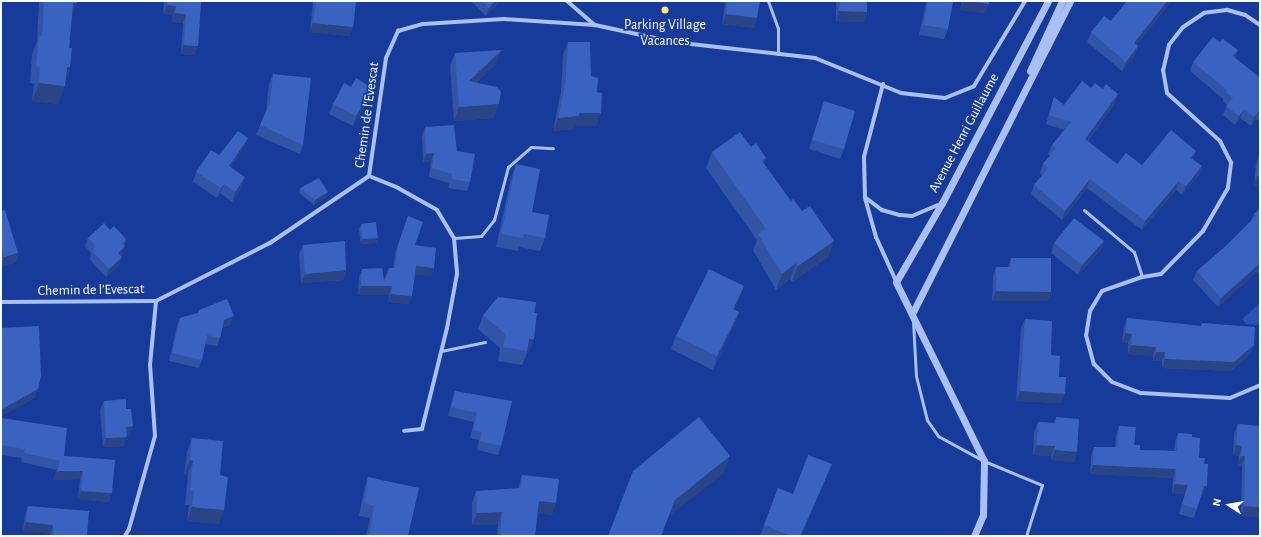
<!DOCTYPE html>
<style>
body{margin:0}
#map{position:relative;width:1261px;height:537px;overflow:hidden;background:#163b9a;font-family:"Alegreya Sans",sans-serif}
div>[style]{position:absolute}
.green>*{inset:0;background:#2953b8}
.service>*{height:3px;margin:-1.5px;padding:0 1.5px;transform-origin:1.5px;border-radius:1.5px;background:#abc0f2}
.minor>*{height:4px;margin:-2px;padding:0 2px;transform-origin:2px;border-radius:2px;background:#abc0f2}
.tertiary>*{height:7px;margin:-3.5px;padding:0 3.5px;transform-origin:3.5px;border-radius:3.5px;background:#abc0f2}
.wall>*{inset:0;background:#3254a5}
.shaded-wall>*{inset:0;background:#294586}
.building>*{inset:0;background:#3a62c0}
.dots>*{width:11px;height:11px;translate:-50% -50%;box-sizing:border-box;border:2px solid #163b9a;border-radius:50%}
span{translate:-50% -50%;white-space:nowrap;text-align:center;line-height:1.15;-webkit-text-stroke:3.5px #163b9a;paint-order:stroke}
.poi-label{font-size:14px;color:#fff}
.street-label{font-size:14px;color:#fff}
.frame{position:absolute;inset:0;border:2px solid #fff;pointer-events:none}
.north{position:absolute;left:1209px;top:485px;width:40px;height:40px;-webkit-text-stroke:3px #163b9a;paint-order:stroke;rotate:282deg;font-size:11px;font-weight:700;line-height:16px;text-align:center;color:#fff}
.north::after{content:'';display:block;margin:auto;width:14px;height:18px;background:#fff;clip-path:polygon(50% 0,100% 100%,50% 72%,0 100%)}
</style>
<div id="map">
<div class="green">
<div style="clip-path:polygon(1260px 303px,1260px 325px,1246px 324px,1242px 319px)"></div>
</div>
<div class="service">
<div style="left:768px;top:1px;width:29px;rotate:70deg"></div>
<div style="left:778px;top:28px;width:26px;rotate:90deg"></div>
<div style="left:1084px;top:210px;width:65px;rotate:40deg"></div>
<div style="left:1134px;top:252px;width:26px;rotate:72deg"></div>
<div style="left:454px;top:238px;width:27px;rotate:-4deg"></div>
<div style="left:481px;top:236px;width:21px;rotate:-51deg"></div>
<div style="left:494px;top:220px;width:55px;rotate:-75.2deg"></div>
<div style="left:508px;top:167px;width:30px;rotate:-41deg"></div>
<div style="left:531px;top:147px;width:22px;rotate:3deg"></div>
<div style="left:913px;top:321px;width:55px;rotate:86.9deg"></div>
<div style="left:916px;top:376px;width:45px;rotate:76deg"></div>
<div style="left:927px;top:420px;width:19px;rotate:55deg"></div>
<div style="left:938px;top:436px;width:52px;rotate:28.5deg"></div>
<div style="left:984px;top:461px;width:63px;rotate:22.5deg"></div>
<div style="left:1042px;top:485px;width:53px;rotate:107.4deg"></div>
<div style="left:441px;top:351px;width:45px;rotate:-11.6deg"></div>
</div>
<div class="minor">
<div style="left:567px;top:1px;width:37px;rotate:41deg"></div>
<div style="left:1260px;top:25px;width:18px;rotate:-146deg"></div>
<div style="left:1245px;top:15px;width:19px;rotate:-164deg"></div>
<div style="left:1227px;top:10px;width:23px;rotate:173deg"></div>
<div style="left:1204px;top:13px;width:25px;rotate:146deg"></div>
<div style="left:1183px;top:27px;width:23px;rotate:128deg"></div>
<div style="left:1169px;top:45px;width:26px;rotate:103deg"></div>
<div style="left:1163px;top:70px;width:23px;rotate:80deg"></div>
<div style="left:1167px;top:93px;width:72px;rotate:42.2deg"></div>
<div style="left:1220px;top:141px;width:25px;rotate:63deg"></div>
<div style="left:1231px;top:163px;width:25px;rotate:97deg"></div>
<div style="left:1228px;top:188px;width:50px;rotate:120.2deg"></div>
<div style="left:1203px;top:231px;width:60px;rotate:134.3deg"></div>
<div style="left:1161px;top:274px;width:19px;rotate:171deg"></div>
<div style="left:1142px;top:277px;width:42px;rotate:160.7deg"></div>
<div style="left:1102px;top:291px;width:23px;rotate:121deg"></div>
<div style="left:1090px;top:311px;width:24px;rotate:99deg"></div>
<div style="left:1086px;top:335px;width:30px;rotate:75deg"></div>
<div style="left:1094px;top:364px;width:25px;rotate:45deg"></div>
<div style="left:1112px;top:382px;width:31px;rotate:21deg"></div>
<div style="left:1141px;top:393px;width:89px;rotate:3.2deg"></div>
<div style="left:1230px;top:398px;width:33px;rotate:-23deg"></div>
<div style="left:883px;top:84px;width:75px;rotate:104.6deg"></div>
<div style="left:864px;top:157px;width:41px;rotate:88.6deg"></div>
<div style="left:865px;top:198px;width:41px;rotate:74.2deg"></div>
<div style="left:876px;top:237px;width:48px;rotate:65.6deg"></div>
<div style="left:369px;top:176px;width:31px;rotate:22deg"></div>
<div style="left:398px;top:188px;width:45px;rotate:29.4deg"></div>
<div style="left:437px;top:210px;width:33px;rotate:59deg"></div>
<div style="left:454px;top:238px;width:36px;rotate:85deg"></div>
<div style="left:457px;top:274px;width:55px;rotate:100.5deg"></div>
<div style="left:447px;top:328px;width:104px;rotate:103.9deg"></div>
<div style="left:422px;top:429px;width:18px;rotate:174deg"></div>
<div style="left:866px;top:198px;width:20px;rotate:37deg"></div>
<div style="left:882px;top:210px;width:19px;rotate:16deg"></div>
<div style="left:900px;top:215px;width:12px;rotate:5deg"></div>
<div style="left:912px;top:216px;width:30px;rotate:-23deg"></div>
<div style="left:1px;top:302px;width:155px;rotate:-0.4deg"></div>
<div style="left:156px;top:301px;width:128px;rotate:-27deg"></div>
<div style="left:270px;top:243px;width:120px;rotate:-34.1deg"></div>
<div style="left:369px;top:176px;width:119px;rotate:-81.8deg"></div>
<div style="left:386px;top:58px;width:30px;rotate:-66deg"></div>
<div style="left:398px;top:31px;width:26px;rotate:-16deg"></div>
<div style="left:423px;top:24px;width:81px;rotate:-3.5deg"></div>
<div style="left:504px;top:19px;width:91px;rotate:3.8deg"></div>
<div style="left:595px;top:25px;width:80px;rotate:12.3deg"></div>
<div style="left:673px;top:42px;width:143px;rotate:6.4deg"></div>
<div style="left:815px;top:58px;width:93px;rotate:22.1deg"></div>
<div style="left:901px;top:93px;width:44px;rotate:6.5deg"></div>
<div style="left:945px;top:98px;width:31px;rotate:-22deg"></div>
<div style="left:974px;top:86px;width:99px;rotate:-59deg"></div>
<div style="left:125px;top:536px;width:8px;rotate:-60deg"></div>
<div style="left:129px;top:529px;width:97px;rotate:-74.4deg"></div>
<div style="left:155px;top:436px;width:71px;rotate:-94deg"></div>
<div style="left:150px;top:365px;width:64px;rotate:-84.6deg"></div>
</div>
<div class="tertiary">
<div style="left:1030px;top:71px;width:77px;rotate:-65.4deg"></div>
<div style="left:913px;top:312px;width:348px;rotate:-63.2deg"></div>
<div style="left:974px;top:536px;width:23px;rotate:-67deg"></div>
<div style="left:983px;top:515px;width:54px;rotate:-88.9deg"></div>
<div style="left:984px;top:461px;width:199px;rotate:-116.2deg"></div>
<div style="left:896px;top:282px;width:91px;rotate:-59.8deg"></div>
<div style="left:942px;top:203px;width:228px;rotate:-62.3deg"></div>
</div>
<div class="wall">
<div style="clip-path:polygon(39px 1px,77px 1px,72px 16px,69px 48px,70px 67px,58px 104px,32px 101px,34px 84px,30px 83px,32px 54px,37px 42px)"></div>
<div style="clip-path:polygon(164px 1px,201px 1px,198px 46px,194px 55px,181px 54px,183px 23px,172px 22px,173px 15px,163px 14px)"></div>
<div style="clip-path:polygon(313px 1px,356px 1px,353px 27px,349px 36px,310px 32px)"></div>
<div style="clip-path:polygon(471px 1px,500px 1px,486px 16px)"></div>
<div style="clip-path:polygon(720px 1px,760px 1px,754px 28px,722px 24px,725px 3px,720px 2px)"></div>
<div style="clip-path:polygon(836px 1px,867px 1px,867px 12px,864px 22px,836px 21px)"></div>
<div style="clip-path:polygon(927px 1px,948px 1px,948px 29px,944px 39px,919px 35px,925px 7px)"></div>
<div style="clip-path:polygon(962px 1px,989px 1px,985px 13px,960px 10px)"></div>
<div style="clip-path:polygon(1125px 1px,1171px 1px,1137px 45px,1138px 46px,1134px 56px,1122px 71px,1087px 42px,1091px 32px,1111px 21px,1126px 2px)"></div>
<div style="clip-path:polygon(568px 42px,591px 76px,597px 92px,601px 113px,596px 126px,575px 126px,574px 129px,553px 131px,561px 91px,563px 55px)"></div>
<div style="clip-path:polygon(1220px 42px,1238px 50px,1235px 58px,1260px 78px,1260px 121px,1256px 119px,1251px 126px,1240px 118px,1235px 125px,1223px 115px,1227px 105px,1223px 101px,1223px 99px,1190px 71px,1193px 62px)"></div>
<div style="clip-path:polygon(455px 53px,496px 64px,476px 83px,494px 118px,454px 121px,450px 66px)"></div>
<div style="clip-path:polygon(273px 74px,303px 145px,300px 154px,256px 135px,266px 111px,269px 84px)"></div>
<div style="clip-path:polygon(372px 88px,369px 98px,353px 126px,329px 114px,333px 104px)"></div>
<div style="clip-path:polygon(1091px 88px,1103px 89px,1118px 94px,1115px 103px,1088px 141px,1117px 164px,1142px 165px,1193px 159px,1199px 175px,1182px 195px,1176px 190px,1142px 230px,1087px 188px,1062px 220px,1031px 194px,1034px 185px,1042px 175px,1040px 173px,1043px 164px,1050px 156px,1048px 154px,1052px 145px,1064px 130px,1046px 124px,1054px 97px,1064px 105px)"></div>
<div style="clip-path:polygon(824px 101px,844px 149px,840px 159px,809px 149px)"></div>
<div style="clip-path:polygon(425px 127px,457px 151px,470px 182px,467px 191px,448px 188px,449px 183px,429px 177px,431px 162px,423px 162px,422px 136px)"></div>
<div style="clip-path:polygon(248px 138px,244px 147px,231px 167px,242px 187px,232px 202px,220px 193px,217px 198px,193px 182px,196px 172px,219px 155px)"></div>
<div style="clip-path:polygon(751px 147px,766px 158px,764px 164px,791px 201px,834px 241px,828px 257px,792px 282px,790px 279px,776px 290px,753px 250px,757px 240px,706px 168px,712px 152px)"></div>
<div style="clip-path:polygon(1259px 155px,1260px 186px,1254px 185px,1256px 164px)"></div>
<div style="clip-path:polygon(516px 164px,532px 212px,545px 238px,540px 251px,519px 247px,518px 251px,496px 247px,511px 178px)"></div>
<div style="clip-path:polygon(300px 188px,328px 192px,326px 197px,314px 205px,299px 193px)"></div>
<div style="clip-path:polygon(1260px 208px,1260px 273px,1259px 274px,1257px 272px,1218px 307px,1193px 280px,1197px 271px,1228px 244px,1251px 221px,1254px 214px)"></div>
<div style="clip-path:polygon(1px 211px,18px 253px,15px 263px,1px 266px)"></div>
<div style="clip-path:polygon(408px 216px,415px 245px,434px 268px,431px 276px,415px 274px,409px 304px,388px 302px,389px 295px,358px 295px,359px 277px,362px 269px,384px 281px,393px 268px,395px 253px)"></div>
<div style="clip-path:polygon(361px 224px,378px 238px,376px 243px,361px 244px,359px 229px)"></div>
<div style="clip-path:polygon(110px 230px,126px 239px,122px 254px,120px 255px,122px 257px,118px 266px,106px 277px,90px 260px,91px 253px,85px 246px,88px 238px)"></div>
<div style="clip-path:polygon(1054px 243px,1101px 250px,1078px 275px,1051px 253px)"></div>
<div style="clip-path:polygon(303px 245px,346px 270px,343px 280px,301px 283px,299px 254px)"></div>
<div style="clip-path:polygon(1011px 258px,1051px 292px,1047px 301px,992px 301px,993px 277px,996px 267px,1008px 267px)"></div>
<div style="clip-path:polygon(744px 286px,739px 299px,734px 310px,739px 312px,734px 325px,713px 370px,671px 349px,676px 336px)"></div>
<div style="clip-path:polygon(536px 302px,529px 353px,527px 353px,522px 365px,498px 361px,500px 348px,478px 329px,483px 315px)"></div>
<div style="clip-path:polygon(199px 310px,231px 324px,222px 328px,220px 338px,217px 346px,205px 344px,202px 360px,199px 368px,169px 361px,177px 326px,180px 318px,198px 313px)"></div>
<div style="clip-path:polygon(1127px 318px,1201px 326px,1202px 323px,1254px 345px,1250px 354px,1231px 371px,1162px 368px,1162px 361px,1153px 361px,1153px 356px,1128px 354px,1128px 343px,1122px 342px,1124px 327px)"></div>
<div style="clip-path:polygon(1025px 319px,1051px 355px,1059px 377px,1062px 403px,1016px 401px,1021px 328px)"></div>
<div style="clip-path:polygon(455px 391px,512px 401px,501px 446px,498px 455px,477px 450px,479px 440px,470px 438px,474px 422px,448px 416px,452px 400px)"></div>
<div style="clip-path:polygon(104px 401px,126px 409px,133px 426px,129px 436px,127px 436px,123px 447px,103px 447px,100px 410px)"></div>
<div style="clip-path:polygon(1056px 417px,1077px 452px,1074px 462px,1051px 460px,1051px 456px,1033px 455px,1034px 432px,1038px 422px,1054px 423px)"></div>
<div style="clip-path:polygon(1px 418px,64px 456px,115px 460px,109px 502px,78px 499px,80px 479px,53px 480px,57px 470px,21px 462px,22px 458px,1px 455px)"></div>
<div style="clip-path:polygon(1238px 424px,1260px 426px,1260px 517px,1241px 516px,1242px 466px,1238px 465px,1239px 456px,1233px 455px,1234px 434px)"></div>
<div style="clip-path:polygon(1119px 426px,1134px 445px,1140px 450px,1174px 451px,1175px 442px,1178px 433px,1192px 437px,1199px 458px,1203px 495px,1201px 495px,1194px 518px,1179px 514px,1185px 494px,1172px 493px,1173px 478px,1090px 474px,1091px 456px,1094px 447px,1115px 447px,1116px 435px)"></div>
<div style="clip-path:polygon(192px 438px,220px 475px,219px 524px,187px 521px,189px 505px,185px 505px,188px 475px,184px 474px,187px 452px)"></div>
<div style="clip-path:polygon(522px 475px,552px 515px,537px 513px,535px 536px,497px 536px,498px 524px,472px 525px,472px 503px,476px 491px,518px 489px)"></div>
<div style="clip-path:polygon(368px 477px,408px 536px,366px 536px,370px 518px,359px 516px,364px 490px)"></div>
<div style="clip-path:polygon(826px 478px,801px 536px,760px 536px,778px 488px,793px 494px)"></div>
<div style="clip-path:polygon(28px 506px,87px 536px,50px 536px,50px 534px,23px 531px,25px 515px)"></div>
</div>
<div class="shaded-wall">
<div style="clip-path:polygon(495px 1px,500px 1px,486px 16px,489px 8px)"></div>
<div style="clip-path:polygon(963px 1px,969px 1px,989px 4px,985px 13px,960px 10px)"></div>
<div style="clip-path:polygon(1167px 1px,1171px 1px,1131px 53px,1134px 43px)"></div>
<div style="clip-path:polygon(73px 3px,77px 3px,70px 21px)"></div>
<div style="clip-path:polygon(167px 5px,176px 6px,173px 15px,163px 14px)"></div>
<div style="clip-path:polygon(839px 11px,867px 12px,864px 22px,836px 21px)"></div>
<div style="clip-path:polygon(175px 13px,186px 14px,183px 23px,172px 22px)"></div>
<div style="clip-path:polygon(726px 14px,757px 18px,754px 28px,722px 24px)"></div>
<div style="clip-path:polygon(313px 23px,353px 27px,349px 36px,310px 32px)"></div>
<div style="clip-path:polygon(184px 45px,198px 46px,194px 55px,181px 54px)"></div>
<div style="clip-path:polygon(1138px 46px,1134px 56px,1122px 71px,1126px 62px)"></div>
<div style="clip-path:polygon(502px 50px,496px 64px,464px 95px,469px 81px)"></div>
<div style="clip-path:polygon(1238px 50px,1234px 59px,1233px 56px)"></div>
<div style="clip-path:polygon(67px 67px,70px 67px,64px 85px)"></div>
<div style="clip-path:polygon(39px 83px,65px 86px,58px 104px,32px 101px)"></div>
<div style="clip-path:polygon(372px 88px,369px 98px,353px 126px,356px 116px)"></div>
<div style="clip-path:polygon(1118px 94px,1115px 103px,1082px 148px,1085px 139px)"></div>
<div style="clip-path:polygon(499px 104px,494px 118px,454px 121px,459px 107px)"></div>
<div style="clip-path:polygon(1244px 109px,1240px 118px,1235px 125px,1239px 116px)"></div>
<div style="clip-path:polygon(1260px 110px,1256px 119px,1251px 126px,1254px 117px)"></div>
<div style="clip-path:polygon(579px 113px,601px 113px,596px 126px,575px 126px,574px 129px,553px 131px,558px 118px)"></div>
<div style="clip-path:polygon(248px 138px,244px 147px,226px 176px,229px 166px)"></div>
<div style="clip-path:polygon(1196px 151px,1193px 160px,1191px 158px)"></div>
<div style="clip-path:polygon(434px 153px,431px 162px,423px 162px,426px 154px)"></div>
<div style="clip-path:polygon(766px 158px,760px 174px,762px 161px)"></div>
<div style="clip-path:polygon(1202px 166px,1199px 175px,1182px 195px,1186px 186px)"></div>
<div style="clip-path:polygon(1257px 176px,1260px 176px,1260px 186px,1254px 185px)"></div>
<div style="clip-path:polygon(245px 177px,242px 187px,232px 202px,235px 192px)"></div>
<div style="clip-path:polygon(1090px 179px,1087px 188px,1062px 220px,1065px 211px)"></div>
<div style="clip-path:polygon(1179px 181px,1176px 190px,1142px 230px,1145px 221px)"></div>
<div style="clip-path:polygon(224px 184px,220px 193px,217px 198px,221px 188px)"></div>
<div style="clip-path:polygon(328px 192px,326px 197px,314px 205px,315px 200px)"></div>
<div style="clip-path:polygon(378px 238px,376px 243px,361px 244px,362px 239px)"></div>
<div style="clip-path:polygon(834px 241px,828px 257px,792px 282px,798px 266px)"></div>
<div style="clip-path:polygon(1104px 241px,1101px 250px,1078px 275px,1082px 265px)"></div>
<div style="clip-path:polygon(125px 246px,122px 254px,114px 261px,118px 253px)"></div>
<div style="clip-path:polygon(18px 253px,15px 263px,1px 266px,4px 257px)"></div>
<div style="clip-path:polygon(122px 257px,118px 266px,106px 277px,109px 269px)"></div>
<div style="clip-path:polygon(796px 263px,790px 279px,776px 290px,782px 274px)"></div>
<div style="clip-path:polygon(1260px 263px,1257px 272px,1218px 307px,1221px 298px)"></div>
<div style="clip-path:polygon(416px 266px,434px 268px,431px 276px,413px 274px)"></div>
<div style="clip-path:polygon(346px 270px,343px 280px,301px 283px,305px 274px)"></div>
<div style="clip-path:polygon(361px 286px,392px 286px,389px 295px,358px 295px)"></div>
<div style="clip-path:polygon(744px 286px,739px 299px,728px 323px,733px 309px)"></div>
<div style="clip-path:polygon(996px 291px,1051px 292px,1047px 301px,992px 301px)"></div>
<div style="clip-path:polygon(391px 294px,412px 296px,409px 304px,388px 302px)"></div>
<div style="clip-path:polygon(739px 312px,734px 325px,713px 370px,717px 356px)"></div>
<div style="clip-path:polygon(234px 316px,231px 324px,221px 328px,224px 320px)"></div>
<div style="clip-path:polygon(1126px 333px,1132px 334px,1128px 343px,1122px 342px)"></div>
<div style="clip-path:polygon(529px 339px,534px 339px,529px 353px,527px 353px)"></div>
<div style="clip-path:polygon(1131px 345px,1156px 347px,1153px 356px,1128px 354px)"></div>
<div style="clip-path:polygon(1254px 345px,1250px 354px,1231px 371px,1162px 368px,1165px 359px)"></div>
<div style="clip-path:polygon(1156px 352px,1165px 352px,1162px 361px,1153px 361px)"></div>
<div style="clip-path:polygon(38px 389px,35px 398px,1px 417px,1px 410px)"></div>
<div style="clip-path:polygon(1020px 391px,1065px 394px,1062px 403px,1016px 401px)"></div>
<div style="clip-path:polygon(133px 426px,129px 436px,123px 436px,126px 427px)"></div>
<div style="clip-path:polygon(127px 437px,123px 447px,103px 447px,106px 438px)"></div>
<div style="clip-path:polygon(1037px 445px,1055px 446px,1051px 456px,1033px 455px)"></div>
<div style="clip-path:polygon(1236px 445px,1242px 446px,1239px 456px,1233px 455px)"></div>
<div style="clip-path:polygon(1055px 450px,1077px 452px,1074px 462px,1051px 460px)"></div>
<div style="clip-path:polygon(730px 456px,724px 473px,668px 517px,661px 536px,675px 500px)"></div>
<div style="clip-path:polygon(1241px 456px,1245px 456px,1242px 466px,1238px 465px)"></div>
<div style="clip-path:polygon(190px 460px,193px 461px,188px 475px,184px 474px)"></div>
<div style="clip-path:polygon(832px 464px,826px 478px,801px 536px,800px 536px)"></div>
<div style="clip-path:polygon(1093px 465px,1176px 469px,1173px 478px,1090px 474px)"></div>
<div style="clip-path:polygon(57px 471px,83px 471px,80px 479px,53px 480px)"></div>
<div style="clip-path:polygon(1175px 484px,1188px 485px,1185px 494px,1172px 493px)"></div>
<div style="clip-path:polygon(1204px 486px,1207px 486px,1203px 495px,1201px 495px)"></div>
<div style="clip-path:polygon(81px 491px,112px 493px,109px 502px,78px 499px)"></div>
<div style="clip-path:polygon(539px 501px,556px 503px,552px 515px,534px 513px)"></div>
<div style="clip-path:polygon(1244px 506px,1260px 507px,1260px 517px,1241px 516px)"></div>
<div style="clip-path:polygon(192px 507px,224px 510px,219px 524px,187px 521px)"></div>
<div style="clip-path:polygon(502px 512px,498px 524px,472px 525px,477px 513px)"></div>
<div style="clip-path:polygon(26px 522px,53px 525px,50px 534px,23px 531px)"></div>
</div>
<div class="building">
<div style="clip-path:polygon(44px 1px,77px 1px,77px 3px,73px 3px,69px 48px,72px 48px,70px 67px,67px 67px,65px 86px,39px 83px,40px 67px,36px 66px,39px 36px,42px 36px)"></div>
<div style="clip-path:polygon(167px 1px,201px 1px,198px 46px,184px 45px,186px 14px,175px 13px,176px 6px,167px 5px)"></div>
<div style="clip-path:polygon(316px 1px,356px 1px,353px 27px,313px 23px)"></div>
<div style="clip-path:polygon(482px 1px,495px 1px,489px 8px)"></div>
<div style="clip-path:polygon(727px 1px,760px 1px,757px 18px,726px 14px)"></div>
<div style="clip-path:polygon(840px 1px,867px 1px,867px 12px,839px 11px)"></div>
<div style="clip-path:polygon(928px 1px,948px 1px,953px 2px,948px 29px,923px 25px)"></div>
<div style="clip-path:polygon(969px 1px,989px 1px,989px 4px)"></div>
<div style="clip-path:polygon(1127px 1px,1167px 1px,1134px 43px,1138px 46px,1126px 62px,1091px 32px,1104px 16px,1111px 21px)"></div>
<div style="clip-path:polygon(1213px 37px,1220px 42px,1223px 39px,1238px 50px,1233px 56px,1260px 78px,1260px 110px,1254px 117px,1244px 109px,1239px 116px,1226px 106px,1233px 98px,1226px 92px,1227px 90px,1193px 62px)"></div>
<div style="clip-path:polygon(568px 42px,590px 42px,591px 76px,598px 78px,597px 92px,602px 93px,601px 113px,579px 113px,579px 116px,558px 118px,566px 78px)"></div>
<div style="clip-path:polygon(502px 50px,469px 81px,497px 87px,501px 92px,499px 104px,459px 107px,455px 53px)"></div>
<div style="clip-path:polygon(273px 74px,311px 78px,303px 145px,260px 125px,270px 103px)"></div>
<div style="clip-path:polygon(356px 78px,372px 88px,356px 116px,333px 104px,344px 83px,351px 87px)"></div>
<div style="clip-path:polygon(1082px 81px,1091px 88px,1095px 83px,1103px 89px,1106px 84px,1118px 94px,1085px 139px,1117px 164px,1126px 153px,1142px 165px,1171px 130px,1196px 151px,1191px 158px,1202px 166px,1186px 186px,1179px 181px,1145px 221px,1090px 179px,1065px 211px,1034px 185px,1048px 168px,1043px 164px,1056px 148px,1052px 145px,1071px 122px,1049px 115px,1054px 97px,1064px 105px)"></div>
<div style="clip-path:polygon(824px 101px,855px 111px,844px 149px,812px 140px)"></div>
<div style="clip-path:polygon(454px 125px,457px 151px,475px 154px,470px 182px,452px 179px,452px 174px,432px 168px,434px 153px,426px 154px,425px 127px)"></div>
<div style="clip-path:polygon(238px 131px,248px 138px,229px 166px,245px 177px,235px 192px,224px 184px,221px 188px,196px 172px,211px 150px,219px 155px)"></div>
<div style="clip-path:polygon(740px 132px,751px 147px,756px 143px,766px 158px,762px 161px,791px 201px,793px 199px,802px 211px,810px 206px,834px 241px,798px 266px,796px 263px,782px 274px,758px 234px,766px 229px,712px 152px)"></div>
<div style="clip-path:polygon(1259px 155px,1260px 155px,1260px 176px,1257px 176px)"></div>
<div style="clip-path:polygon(516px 164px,540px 169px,532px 212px,549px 215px,545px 238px,524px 234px,523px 238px,501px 234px)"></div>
<div style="clip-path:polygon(319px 178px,328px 192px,315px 200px,300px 188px)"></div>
<div style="clip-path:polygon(1260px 208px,1260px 263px,1221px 298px,1197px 271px,1228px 244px,1256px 216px,1254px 214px)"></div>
<div style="clip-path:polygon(5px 210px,18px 253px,4px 257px,1px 245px,1px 211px)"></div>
<div style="clip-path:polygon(408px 216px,423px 222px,415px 245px,436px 248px,434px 268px,416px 266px,412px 296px,391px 294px,392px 286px,361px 286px,362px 269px,382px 268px,384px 281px,389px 268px,395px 268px,398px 245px)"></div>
<div style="clip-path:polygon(1074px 218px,1104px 241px,1082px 265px,1054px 243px)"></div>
<div style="clip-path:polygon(376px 222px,378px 238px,362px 239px,361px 224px)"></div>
<div style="clip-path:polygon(104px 223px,110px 230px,114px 226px,126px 239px,122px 243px,125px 246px,118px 253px,122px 257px,109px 269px,93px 252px,94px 244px,88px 238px)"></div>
<div style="clip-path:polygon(345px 241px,346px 270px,305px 274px,303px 245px)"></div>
<div style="clip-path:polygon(1011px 258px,1051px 258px,1051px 292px,996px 291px,996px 267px,1011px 267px)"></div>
<div style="clip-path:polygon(709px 269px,744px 286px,733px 309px,739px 312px,717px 356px,676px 336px)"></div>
<div style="clip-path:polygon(498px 297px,536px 302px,534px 313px,537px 313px,534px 339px,529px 339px,527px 351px,503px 347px,505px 334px,483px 315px)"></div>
<div style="clip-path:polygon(227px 299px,234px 316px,224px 320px,220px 338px,207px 335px,202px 360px,172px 353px,180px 318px,198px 313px,199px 310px)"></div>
<div style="clip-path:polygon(1127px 318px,1201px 326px,1202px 323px,1255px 327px,1254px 345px,1234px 362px,1165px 359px,1165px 352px,1156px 352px,1156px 347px,1131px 345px,1132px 334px,1126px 333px)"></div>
<div style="clip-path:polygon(1025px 319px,1052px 321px,1051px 355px,1060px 356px,1059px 377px,1066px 377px,1065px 394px,1020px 391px)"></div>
<div style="clip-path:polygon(39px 326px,41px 376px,38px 389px,1px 410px,1px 328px)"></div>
<div style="clip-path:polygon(455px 391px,512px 401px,501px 446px,480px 441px,482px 432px,473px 430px,477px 413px,451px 407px)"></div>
<div style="clip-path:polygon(126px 399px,126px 409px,131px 409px,133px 426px,126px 427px,127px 437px,106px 438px,104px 401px)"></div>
<div style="clip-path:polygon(699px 417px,730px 456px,675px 500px,661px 536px,608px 536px,633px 471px)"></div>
<div style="clip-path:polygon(1056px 417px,1079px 419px,1077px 452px,1055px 450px,1055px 446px,1037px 445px,1038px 422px,1056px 423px)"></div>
<div style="clip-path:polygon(1px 418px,67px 428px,64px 456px,115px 460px,112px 493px,81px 491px,83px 471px,57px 471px,60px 461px,24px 453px,25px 449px,1px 445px)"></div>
<div style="clip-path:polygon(1238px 424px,1260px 426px,1260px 507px,1244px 506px,1245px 456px,1241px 456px,1242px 446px,1236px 445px)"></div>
<div style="clip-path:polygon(1119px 426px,1136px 427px,1134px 445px,1140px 445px,1140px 450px,1177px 451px,1178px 433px,1192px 434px,1192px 437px,1200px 438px,1199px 458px,1205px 458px,1204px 464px,1208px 464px,1207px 486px,1204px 486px,1197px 509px,1182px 504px,1188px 485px,1175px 484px,1176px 469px,1093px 465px,1094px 447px,1117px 447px)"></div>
<div style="clip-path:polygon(192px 438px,223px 441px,220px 475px,228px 477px,224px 510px,192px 507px,194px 491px,190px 491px,193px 461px,190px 460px)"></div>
<div style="clip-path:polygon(808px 455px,832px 464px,800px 536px,791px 536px,764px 525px,778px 488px,793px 494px)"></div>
<div style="clip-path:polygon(522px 475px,559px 479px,556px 503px,539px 501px,535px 536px,502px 536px,500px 532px,502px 512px,477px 513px,476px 491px,521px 488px)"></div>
<div style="clip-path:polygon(368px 477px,419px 488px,408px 536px,369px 536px,374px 506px,364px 503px)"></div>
<div style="clip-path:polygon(28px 506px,89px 511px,87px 536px,54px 536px,53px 525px,26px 522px)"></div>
</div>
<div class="dots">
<div style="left:665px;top:10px;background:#ffeb6c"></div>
</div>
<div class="poi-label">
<span style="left:665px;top:33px">Parking Village<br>Vacances</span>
</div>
<div class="street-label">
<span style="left:367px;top:115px;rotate:-82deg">Chemin de l'Evescat</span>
<span style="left:964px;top:133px;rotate:-62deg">Avenue Henri Guillaume</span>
<span style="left:91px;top:290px;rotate:-1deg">Chemin de l'Evescat</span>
</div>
<div class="frame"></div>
<div class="north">N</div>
</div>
